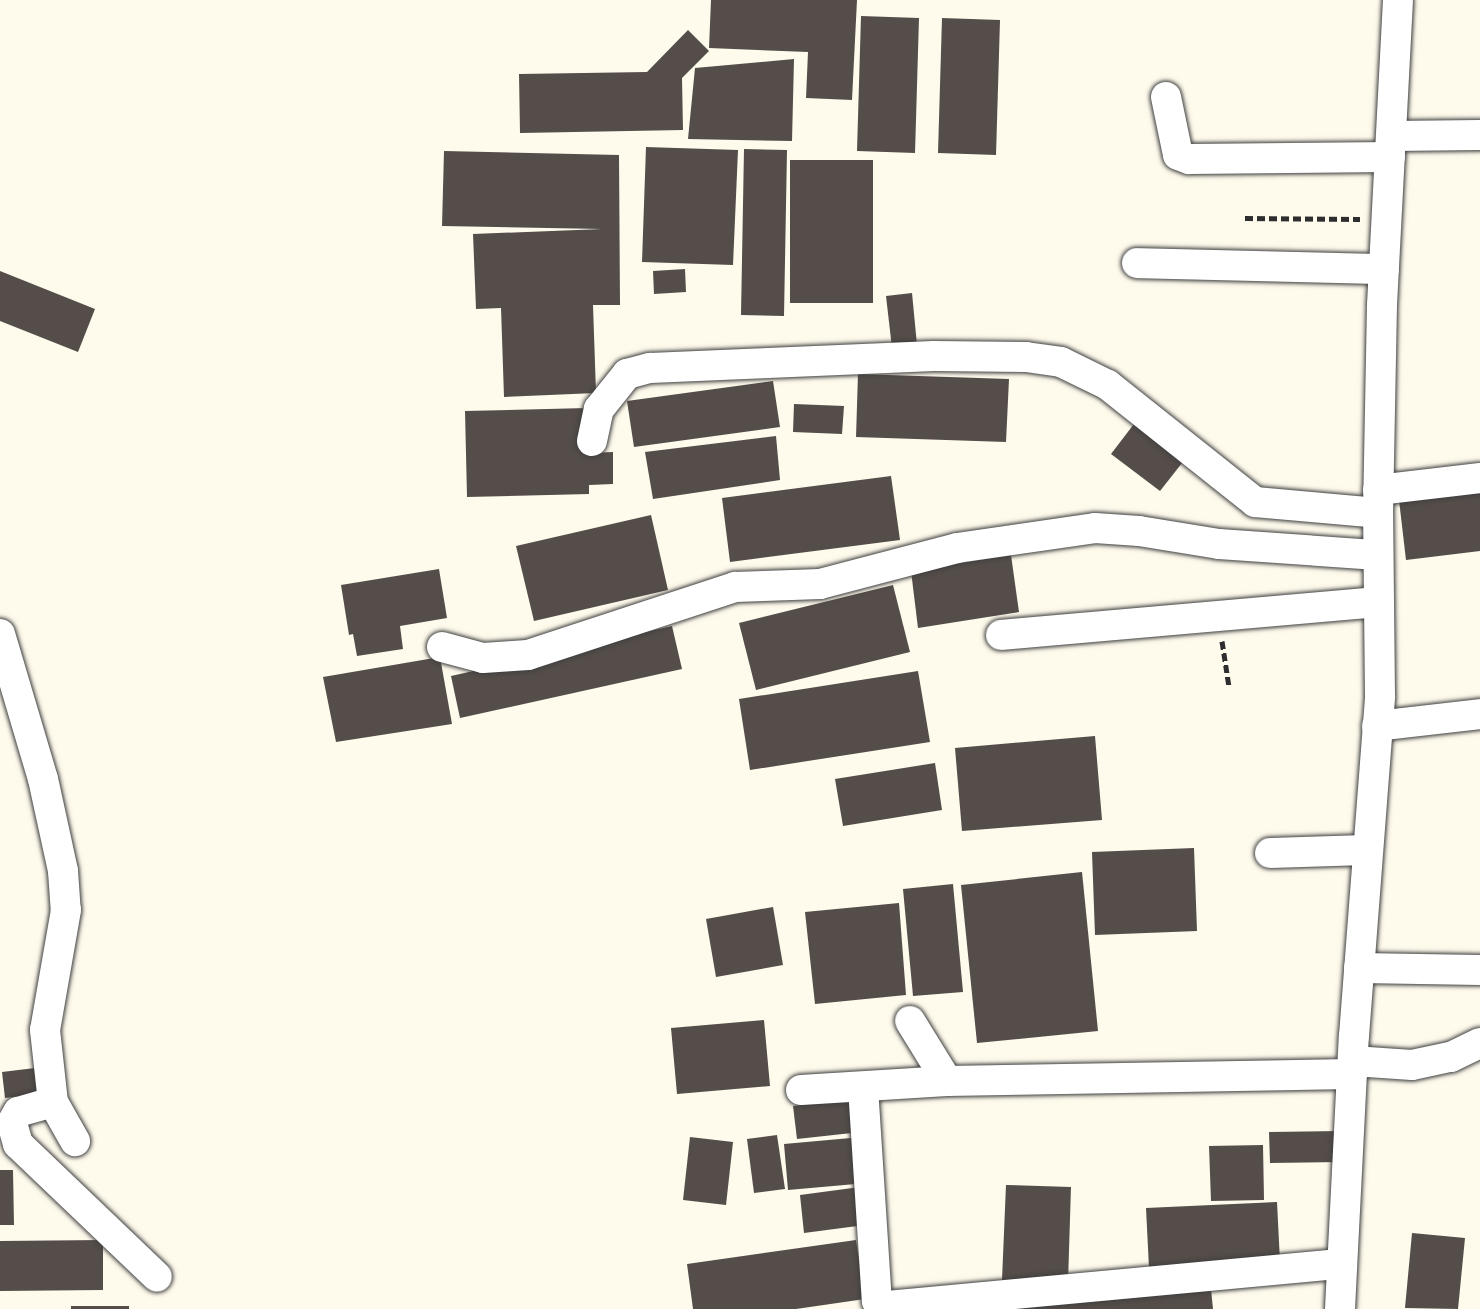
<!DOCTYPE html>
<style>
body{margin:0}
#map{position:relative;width:1480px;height:1309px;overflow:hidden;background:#fefaec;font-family:Literata,serif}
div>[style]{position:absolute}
.building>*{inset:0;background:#544d49}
.path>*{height:5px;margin-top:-2.5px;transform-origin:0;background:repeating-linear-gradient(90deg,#2e2e2e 0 8px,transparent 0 12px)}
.roads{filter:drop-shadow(0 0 2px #3f3f3f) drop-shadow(0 0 2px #3f3f3f)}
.minor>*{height:30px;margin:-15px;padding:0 15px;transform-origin:15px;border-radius:15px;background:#fff}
span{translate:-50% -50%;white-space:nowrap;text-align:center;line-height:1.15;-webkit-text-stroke:8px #fff;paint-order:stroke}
</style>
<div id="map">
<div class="building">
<div style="clip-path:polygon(711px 0,857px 0,852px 100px,806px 98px,808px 52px,709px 48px)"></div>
<div style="clip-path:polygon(861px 16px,919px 18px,915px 153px,857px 151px)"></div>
<div style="clip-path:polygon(942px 18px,1000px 20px,996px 155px,938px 153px)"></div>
<div style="clip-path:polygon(688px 30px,709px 51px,682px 78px,683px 130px,520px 133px,519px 74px,647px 72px)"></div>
<div style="clip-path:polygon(794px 59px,792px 141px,688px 139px,695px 68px)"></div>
<div style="clip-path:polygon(646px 147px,738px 150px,733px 265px,642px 262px)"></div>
<div style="clip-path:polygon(744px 149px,787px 150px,784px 316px,741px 315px)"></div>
<div style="clip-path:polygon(444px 151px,619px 155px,620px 305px,593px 305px,596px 393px,504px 397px,501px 308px,476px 309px,473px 234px,602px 229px,442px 226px)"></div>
<div style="clip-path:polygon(790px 160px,873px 160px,873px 303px,790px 303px)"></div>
<div style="clip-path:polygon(685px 269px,686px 292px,654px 294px,653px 271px)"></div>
<div style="clip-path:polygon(0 271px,95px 309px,78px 352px,0 321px)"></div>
<div style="clip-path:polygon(912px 293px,917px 345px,892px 348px,886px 296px)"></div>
<div style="clip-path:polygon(858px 374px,1009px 379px,1006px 442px,856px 437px)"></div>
<div style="clip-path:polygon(773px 381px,780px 427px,634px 447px,627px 401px)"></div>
<div style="clip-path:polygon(794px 404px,844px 406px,842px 434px,793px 432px)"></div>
<div style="clip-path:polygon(587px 408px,588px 453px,613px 452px,613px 484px,589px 485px,589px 494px,467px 497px,465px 411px)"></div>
<div style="clip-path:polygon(1137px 420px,1186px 458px,1160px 491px,1111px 454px)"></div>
<div style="clip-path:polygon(776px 436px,780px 480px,653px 499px,645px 452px)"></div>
<div style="clip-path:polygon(891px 476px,900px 540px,730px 562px,722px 498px)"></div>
<div style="clip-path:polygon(1480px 490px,1480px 551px,1406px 560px,1399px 500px)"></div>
<div style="clip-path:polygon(651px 515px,668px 590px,534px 621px,516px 546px)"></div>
<div style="clip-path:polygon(1011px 555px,1019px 612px,918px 628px,911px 571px)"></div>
<div style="clip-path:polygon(439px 569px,447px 618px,400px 626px,403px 649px,357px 656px,353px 634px,349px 635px,341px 585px)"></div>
<div style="clip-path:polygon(893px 585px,910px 652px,756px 690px,739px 623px)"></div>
<div style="clip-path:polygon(672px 626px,682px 669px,460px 718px,451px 676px)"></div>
<div style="clip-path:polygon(440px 657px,452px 724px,336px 742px,323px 677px)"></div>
<div style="clip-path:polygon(918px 671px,930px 742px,750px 770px,739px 699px)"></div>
<div style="clip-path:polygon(1095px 736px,1102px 820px,962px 831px,955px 748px)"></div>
<div style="clip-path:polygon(935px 763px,942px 810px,843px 826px,835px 779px)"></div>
<div style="clip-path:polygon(1194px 848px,1197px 931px,1095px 935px,1092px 852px)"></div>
<div style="clip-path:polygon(1082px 872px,1098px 1031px,977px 1043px,961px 885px)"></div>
<div style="clip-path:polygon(953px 884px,963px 992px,913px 996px,903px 889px)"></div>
<div style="clip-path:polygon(899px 903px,906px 995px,815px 1004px,805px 912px)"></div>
<div style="clip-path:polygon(773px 907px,783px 965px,716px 977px,706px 919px)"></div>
<div style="clip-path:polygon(764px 1020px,770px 1086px,677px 1094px,671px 1028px)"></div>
<div style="clip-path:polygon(35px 1068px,39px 1094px,5px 1098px,2px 1072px)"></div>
<div style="clip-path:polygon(858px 1098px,861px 1132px,797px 1139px,793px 1106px)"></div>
<div style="clip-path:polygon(1341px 1131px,1341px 1162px,1270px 1163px,1269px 1132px)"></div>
<div style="clip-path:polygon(777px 1135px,785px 1189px,754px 1193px,747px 1139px)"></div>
<div style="clip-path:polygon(690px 1137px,733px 1142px,726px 1205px,683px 1200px)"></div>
<div style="clip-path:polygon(862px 1137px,867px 1183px,788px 1190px,784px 1144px)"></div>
<div style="clip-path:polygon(1263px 1145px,1264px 1200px,1211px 1201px,1209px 1146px)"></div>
<div style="clip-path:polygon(0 1170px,13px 1170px,14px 1225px,0 1225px)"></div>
<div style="clip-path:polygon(1006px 1185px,1071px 1187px,1068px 1282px,1002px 1280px)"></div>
<div style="clip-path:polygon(860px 1187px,865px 1225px,804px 1233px,800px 1195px)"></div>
<div style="clip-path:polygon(1277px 1202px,1280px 1262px,1149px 1268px,1146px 1208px)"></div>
<div style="clip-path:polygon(1412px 1233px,1465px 1238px,1458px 1309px,1405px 1308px)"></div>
<div style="clip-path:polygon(103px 1240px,103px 1290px,0 1291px,0 1241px)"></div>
<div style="clip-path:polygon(856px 1240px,865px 1299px,796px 1309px,693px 1309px,687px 1264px)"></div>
<div style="clip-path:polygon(1211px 1289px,1213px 1309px,1007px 1309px)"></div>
<div style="clip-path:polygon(71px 1306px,129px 1306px,129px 1309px,71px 1309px)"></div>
</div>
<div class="path">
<div style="left:1245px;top:218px;width:115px;rotate:0.5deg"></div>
<div style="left:1222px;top:641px;width:47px;rotate:81.3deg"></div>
</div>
<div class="roads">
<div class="minor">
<div style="left:1166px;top:97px;width:59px;rotate:78.3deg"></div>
<div style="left:1178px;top:155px;width:12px;rotate:20deg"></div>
<div style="left:1189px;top:159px;width:201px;rotate:-0.6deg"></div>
<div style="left:1392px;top:136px;width:88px;rotate:-0.7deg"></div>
<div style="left:1137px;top:263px;width:247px;rotate:1.4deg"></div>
<div style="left:592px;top:441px;width:33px;rotate:-78deg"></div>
<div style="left:599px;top:409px;width:45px;rotate:-51.3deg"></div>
<div style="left:627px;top:374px;width:24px;rotate:-15deg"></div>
<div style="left:650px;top:368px;width:284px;rotate:-2.4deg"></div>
<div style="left:934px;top:356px;width:92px;rotate:0.6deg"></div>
<div style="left:1026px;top:357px;width:35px;rotate:8deg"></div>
<div style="left:1061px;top:362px;width:52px;rotate:26.1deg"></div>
<div style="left:1108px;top:385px;width:188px;rotate:38.5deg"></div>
<div style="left:1255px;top:502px;width:123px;rotate:5.1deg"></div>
<div style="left:1378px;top:490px;width:103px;rotate:-6.7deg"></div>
<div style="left:0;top:634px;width:151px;rotate:73.5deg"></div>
<div style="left:43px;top:779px;width:94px;rotate:77.7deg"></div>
<div style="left:63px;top:871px;width:39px;rotate:86deg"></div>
<div style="left:66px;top:910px;width:122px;rotate:99.9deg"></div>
<div style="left:45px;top:1030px;width:72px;rotate:83.7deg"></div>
<div style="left:53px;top:1102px;width:45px;rotate:60.6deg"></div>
<div style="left:1001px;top:635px;width:378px;rotate:-5deg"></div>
<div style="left:442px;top:647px;width:42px;rotate:15deg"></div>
<div style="left:483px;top:658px;width:45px;rotate:-3.8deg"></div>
<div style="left:528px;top:655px;width:218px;rotate:-18.2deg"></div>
<div style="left:735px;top:587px;width:85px;rotate:-2deg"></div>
<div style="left:820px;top:584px;width:142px;rotate:-14.7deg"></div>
<div style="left:957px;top:548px;width:139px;rotate:-8.2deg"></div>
<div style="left:1095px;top:528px;width:44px;rotate:3.9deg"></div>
<div style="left:1139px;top:531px;width:81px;rotate:9.2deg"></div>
<div style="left:1219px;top:544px;width:159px;rotate:4deg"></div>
<div style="left:1377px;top:726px;width:104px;rotate:-6.6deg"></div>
<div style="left:1270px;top:853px;width:96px;rotate:-1.8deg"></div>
<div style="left:1359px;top:968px;width:121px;rotate:0.9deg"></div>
<div style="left:910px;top:1021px;width:70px;rotate:58.3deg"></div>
<div style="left:1353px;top:1061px;width:59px;rotate:3.9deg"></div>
<div style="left:1412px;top:1065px;width:40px;rotate:-12deg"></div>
<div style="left:1451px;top:1057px;width:32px;rotate:-26deg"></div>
<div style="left:863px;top:1087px;width:214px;rotate:86.3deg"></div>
<div style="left:877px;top:1301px;width:10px;rotate:29deg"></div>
<div style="left:886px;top:1306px;width:457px;rotate:-5.3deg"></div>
<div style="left:801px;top:1090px;width:146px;rotate:-3.5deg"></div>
<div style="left:947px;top:1081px;width:405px;rotate:-1deg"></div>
<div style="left:53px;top:1102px;width:36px;rotate:164deg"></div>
<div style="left:18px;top:1112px;width:13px;rotate:119deg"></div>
<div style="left:12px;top:1123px;width:22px;rotate:74deg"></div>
<div style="left:18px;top:1144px;width:192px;rotate:43.7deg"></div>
<div style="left:1340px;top:1309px;width:273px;rotate:-87.1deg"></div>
<div style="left:1354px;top:1036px;width:341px;rotate:-85.6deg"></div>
<div style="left:1380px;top:696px;width:183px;rotate:-90.6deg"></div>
<div style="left:1378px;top:513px;width:208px;rotate:-88.9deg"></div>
<div style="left:1382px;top:305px;width:305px;rotate:-87deg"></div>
</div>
</div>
</div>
